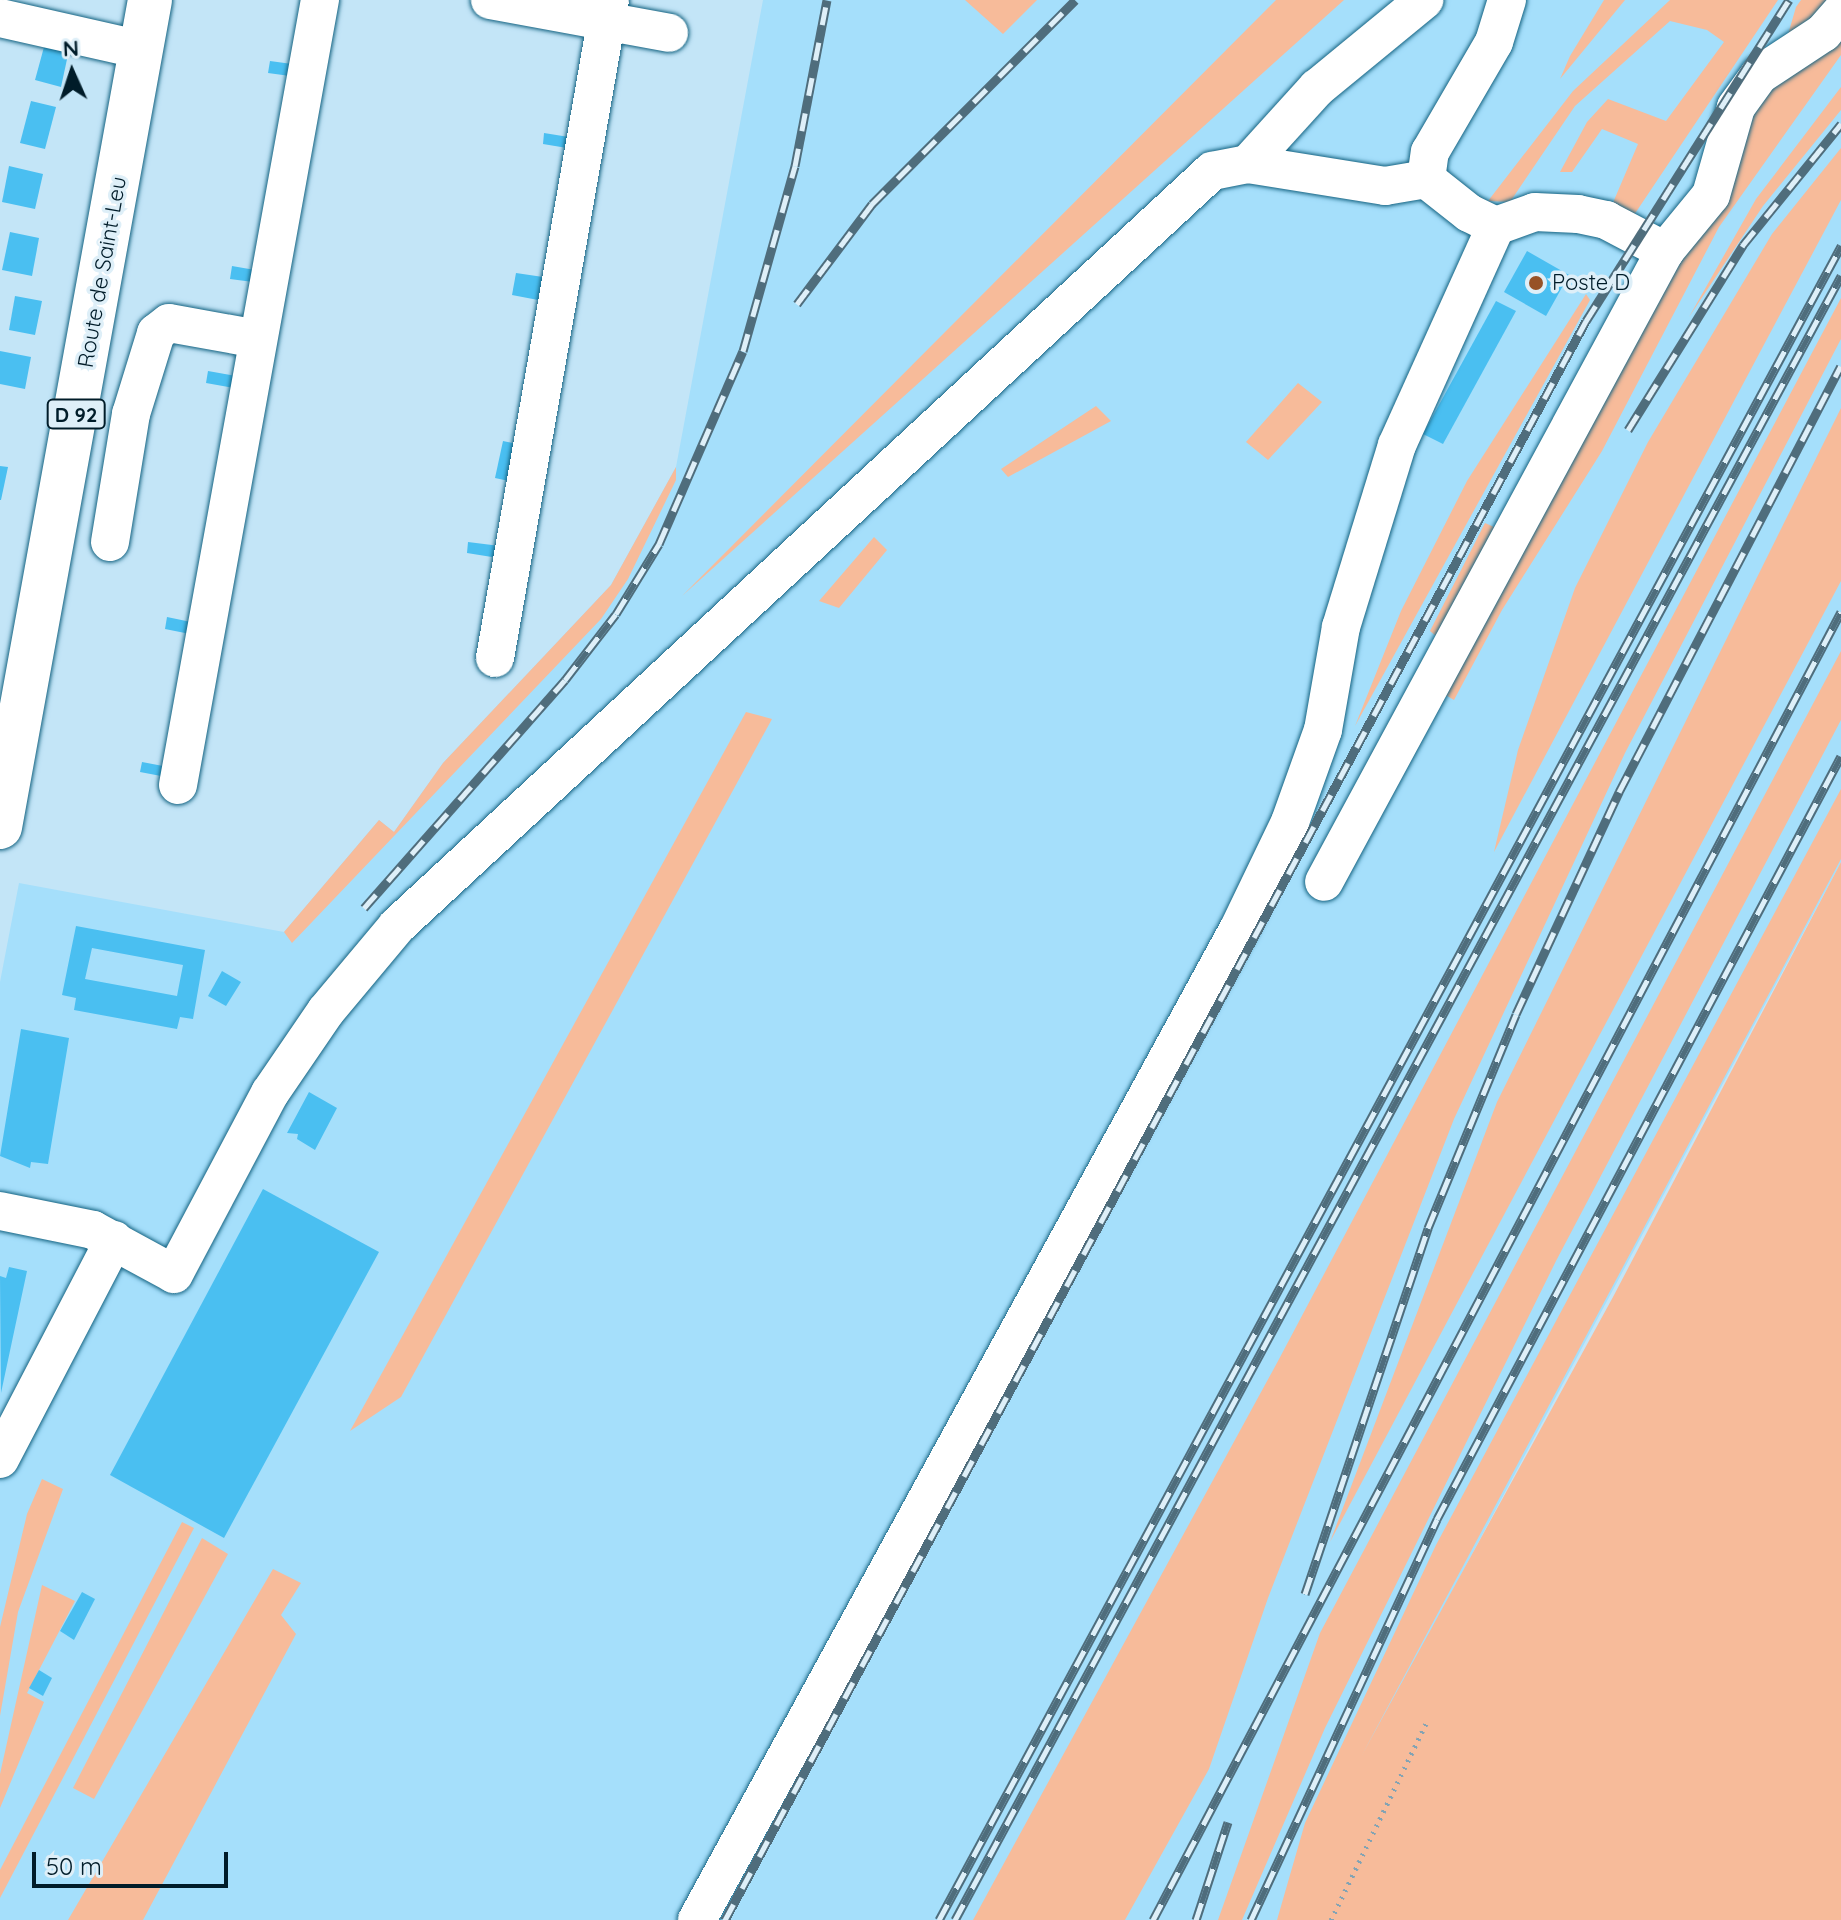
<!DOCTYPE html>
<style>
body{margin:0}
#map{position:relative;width:1841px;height:1920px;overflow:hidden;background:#c3e5f7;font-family:Quicksand,sans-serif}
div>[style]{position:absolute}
.built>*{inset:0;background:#a5dffb}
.green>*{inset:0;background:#f7bb9a}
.building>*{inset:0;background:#4abff1}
.path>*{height:5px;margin-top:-2.5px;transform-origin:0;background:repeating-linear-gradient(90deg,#83a3b3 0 2px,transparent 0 8px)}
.roads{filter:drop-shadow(0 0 2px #146382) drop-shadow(0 0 2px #146382)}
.minor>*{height:38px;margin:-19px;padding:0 19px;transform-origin:19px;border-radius:19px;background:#fff}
.major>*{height:44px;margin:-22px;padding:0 22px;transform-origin:22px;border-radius:22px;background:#fff}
.rail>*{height:9px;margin-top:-4.5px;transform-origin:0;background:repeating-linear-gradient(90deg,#deeff8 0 18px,#4f6d7c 0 36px);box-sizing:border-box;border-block:2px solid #4f6d7c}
.dots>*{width:22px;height:22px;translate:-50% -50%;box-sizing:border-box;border:4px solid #deeff8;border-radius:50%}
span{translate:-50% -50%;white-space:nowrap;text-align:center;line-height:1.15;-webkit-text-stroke:7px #deeff8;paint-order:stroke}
.shield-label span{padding:2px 6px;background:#deeff8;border:2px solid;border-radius:6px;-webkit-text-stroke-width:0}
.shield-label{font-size:20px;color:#001c29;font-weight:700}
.street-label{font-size:22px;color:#001c29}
.poi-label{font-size:22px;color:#001c29}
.left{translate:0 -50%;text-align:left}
.north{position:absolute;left:32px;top:32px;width:80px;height:80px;-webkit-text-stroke:6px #deeff8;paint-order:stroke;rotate:357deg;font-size:22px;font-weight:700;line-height:32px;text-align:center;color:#001c29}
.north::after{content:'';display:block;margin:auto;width:28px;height:36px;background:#001c29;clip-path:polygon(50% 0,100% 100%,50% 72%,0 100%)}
.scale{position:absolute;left:32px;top:1852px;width:196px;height:36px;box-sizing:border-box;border:4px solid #001c29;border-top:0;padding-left:10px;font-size:24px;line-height:28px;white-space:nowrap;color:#001c29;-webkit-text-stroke:6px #deeff8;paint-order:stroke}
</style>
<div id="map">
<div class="built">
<div style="clip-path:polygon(763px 0,1841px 0,1841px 862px,1277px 1920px,0 1920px,0 982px,19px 883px,284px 932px,379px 820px,394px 832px,443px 763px,611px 585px,676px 467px)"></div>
</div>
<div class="green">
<div style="clip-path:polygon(965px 0,1037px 0,1003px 34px)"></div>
<div style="clip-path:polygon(1276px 0,1344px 0,682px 596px)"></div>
<div style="clip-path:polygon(1604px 0,1625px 0,1560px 79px,1570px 56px)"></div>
<div style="clip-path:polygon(1670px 0,1778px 0,1630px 221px,1609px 212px,1638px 144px,1602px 129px,1572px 172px,1560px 172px,1587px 122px,1608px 99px,1666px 121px,1724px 42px,1707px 30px,1670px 21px,1575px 106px,1510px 202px,1488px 201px,1573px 91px)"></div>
<div style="clip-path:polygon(1801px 0,1840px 0,1782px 55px,1796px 7px)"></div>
<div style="clip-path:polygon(1841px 24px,1841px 55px,1719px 227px,1602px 451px,1502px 610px,1454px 700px,1437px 690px,1754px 96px)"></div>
<div style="clip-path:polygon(1841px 87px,1841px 110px,1763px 206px,1689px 317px,1756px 199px)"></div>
<div style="clip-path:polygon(1841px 148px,1841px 200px,1494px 852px,1518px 750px,1575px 588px,1648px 442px,1772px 234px)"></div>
<div style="clip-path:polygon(1586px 294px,1590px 300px,1355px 726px,1401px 611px,1467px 481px)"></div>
<div style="clip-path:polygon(1841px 298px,1841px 339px,1625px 753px,1454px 1119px,1268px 1598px,1209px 1769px,1125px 1920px,973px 1920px,1278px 1361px)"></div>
<div style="clip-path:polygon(1298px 383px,1322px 402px,1268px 460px,1246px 442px)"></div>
<div style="clip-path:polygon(1096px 406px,1111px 421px,1008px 477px,1001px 469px)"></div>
<div style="clip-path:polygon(1841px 408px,1841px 581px,1330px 1542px,1497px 1102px)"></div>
<div style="clip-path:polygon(676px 467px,676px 480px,628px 579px,601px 619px,292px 943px,284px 932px,379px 820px,394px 832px,443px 763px,611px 585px)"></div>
<div style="clip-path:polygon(1485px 523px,1503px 531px,1445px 644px,1430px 631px)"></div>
<div style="clip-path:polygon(874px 537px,887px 550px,839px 608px,819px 601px)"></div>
<div style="clip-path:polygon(1841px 651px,1841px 720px,1556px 1261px,1325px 1728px,1242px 1920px,1218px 1920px,1320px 1633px)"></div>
<div style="clip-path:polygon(746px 712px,772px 719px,401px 1397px,350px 1431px)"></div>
<div style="clip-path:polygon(1841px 789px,1841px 859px,1362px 1755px,1613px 1297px,1841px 862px,1841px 1920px,1277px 1920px,1305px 1823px,1436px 1545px)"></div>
<div style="clip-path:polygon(42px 1479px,63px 1489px,18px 1612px,0 1716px,0 1627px,27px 1514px)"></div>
<div style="clip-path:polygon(182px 1522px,194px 1528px,0 1898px,0 1870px)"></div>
<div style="clip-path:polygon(202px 1538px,228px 1554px,94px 1799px,73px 1788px)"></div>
<div style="clip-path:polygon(273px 1569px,301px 1583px,281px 1615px,296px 1634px,143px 1920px,68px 1920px)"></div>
<div style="clip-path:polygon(42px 1585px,75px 1601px,27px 1693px,44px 1702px,0 1808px,0 1774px)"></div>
</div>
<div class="building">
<div style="clip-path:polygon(44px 47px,69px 50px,61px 87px,35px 80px)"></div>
<div style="clip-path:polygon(270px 61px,292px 64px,290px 76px,268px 73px)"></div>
<div style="clip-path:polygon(31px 101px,56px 107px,45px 149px,20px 143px)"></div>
<div style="clip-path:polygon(544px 133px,575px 138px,573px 149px,543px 144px)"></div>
<div style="clip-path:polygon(9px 166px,43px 174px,35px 209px,2px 202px)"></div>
<div style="clip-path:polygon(10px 232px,39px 238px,32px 276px,2px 270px)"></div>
<div style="clip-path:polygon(1527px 251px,1569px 275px,1546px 316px,1504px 292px)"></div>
<div style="clip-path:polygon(232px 266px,255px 270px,253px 282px,230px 279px)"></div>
<div style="clip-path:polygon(516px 273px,543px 277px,538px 300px,512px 295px)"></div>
<div style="clip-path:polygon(15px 296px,42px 301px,35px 335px,9px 330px)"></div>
<div style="clip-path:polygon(1496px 301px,1516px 311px,1443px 444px,1423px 434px)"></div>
<div style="clip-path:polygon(0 351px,31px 357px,25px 389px,0 384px)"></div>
<div style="clip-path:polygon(208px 371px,236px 376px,234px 388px,206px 383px)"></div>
<div style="clip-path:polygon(503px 441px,522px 445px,514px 482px,495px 478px)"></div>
<div style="clip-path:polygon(0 466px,8px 467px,1px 500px,0 500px)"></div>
<div style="clip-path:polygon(468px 542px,500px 546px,498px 558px,467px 553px)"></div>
<div style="clip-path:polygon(167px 617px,191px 622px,190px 634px,165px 629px)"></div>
<div style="clip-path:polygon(142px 762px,163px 766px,161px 776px,140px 772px)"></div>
<div style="clip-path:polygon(evenodd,76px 926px,205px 950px,193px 1019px,180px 1017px,177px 1029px,74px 1010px,76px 998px,62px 995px,76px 926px,92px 948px,183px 965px,177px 996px,85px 979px,92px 948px)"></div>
<div style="clip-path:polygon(222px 971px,241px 982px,226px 1006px,208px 996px)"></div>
<div style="clip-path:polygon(21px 1029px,69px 1038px,48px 1164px,31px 1162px,30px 1168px,0 1156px)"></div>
<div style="clip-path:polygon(309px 1092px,337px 1108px,315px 1150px,297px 1139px,298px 1134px,287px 1133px)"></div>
<div style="clip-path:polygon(263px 1189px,379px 1252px,224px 1538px,110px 1475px)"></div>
<div style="clip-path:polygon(9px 1267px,27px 1271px,1px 1393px,0 1276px,6px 1278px)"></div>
<div style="clip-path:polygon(82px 1592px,95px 1599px,74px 1640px,60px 1631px)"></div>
<div style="clip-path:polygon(39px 1670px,52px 1678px,43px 1696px,29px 1688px)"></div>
</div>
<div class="path">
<div style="left:1331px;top:1920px;width:223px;rotate:-64.2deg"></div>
</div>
<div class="roads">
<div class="minor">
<div style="left:490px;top:0;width:182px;rotate:10.4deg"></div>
<div style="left:0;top:18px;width:123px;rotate:12.7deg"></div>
<div style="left:1248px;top:164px;width:103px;rotate:-47.8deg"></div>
<div style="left:1317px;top:88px;width:139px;rotate:-39.4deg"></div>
<div style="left:1426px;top:179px;width:27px;rotate:-82deg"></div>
<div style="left:1430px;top:152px;width:127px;rotate:-59.8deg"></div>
<div style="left:1494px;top:42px;width:44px;rotate:-72.8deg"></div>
<div style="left:1665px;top:251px;width:72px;rotate:-50.6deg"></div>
<div style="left:1711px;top:195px;width:91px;rotate:-74.1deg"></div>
<div style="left:1736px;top:107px;width:39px;rotate:-54deg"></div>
<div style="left:1759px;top:75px;width:77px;rotate:-33.3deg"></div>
<div style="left:1823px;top:33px;width:28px;rotate:-49deg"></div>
<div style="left:110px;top:542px;width:130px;rotate:-80.7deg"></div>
<div style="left:131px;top:414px;width:85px;rotate:-72.8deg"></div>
<div style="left:156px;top:333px;width:16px;rotate:-38deg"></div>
<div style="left:169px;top:323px;width:90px;rotate:10.2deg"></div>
<div style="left:495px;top:658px;width:668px;rotate:-80.09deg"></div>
<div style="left:178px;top:785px;width:798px;rotate:-79.75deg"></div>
<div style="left:0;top:1211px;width:95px;rotate:11.5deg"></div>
<div style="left:93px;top:1230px;width:92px;rotate:28.5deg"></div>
<div style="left:174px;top:1274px;width:205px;rotate:-62.1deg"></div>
<div style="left:270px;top:1093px;width:99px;rotate:-55.7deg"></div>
<div style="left:326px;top:1011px;width:111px;rotate:-50.1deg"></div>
<div style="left:397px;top:926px;width:1111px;rotate:-42.81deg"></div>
<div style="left:1212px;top:171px;width:37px;rotate:-11deg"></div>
<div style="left:1248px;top:164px;width:139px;rotate:9.1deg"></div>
<div style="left:1385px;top:186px;width:42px;rotate:-9.7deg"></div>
<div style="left:1426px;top:179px;width:55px;rotate:38.3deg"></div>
<div style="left:1469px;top:213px;width:30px;rotate:26deg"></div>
<div style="left:1496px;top:226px;width:41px;rotate:-19.7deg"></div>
<div style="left:1535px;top:212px;width:43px;rotate:2.7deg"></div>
<div style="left:1578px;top:214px;width:29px;rotate:12deg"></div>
<div style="left:1606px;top:220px;width:67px;rotate:27.7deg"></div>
<div style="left:1665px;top:251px;width:717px;rotate:118.39deg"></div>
<div style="left:0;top:1459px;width:247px;rotate:-62.5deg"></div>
<div style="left:697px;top:1920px;width:1130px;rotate:-61.35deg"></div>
<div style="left:1239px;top:928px;width:118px;rotate:-64.3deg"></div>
<div style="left:1290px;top:822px;width:98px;rotate:-70.3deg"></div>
<div style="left:1323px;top:730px;width:105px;rotate:-80.1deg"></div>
<div style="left:1341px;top:627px;width:190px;rotate:-72.9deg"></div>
<div style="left:1397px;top:445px;width:240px;rotate:-65.7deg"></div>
</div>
<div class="major">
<div style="left:0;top:827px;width:840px;rotate:-79.72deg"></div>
</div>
</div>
<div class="rail">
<div style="left:797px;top:304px;width:125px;rotate:-53.1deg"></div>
<div style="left:872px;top:204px;width:288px;rotate:-45.1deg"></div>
<div style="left:1628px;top:430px;width:218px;rotate:-58.1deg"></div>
<div style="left:1743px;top:245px;width:156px;rotate:-51deg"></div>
<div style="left:364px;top:908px;width:304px;rotate:-48.6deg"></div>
<div style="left:565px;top:680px;width:83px;rotate:-52.3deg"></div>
<div style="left:616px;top:614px;width:82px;rotate:-58.4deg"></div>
<div style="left:659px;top:544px;width:210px;rotate:-66.5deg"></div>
<div style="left:743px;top:351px;width:192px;rotate:-74.3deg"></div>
<div style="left:795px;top:166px;width:169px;rotate:-79.1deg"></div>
<div style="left:1305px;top:1594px;width:386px;rotate:-71.4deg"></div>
<div style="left:1428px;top:1228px;width:231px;rotate:-67.6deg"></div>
<div style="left:1516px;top:1014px;width:245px;rotate:-65.1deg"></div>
<div style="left:1619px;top:792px;width:480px;rotate:-62.5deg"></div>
<div style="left:725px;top:1920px;width:1816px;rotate:-61.7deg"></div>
<div style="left:1586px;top:321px;width:380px;rotate:-57.7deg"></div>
<div style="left:939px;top:1920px;width:1902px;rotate:-61.68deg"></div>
<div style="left:955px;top:1920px;width:1868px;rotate:-61.68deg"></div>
<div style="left:1153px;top:1920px;width:1478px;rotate:-62.26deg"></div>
<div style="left:1196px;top:1920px;width:103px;rotate:-71.9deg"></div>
<div style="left:1251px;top:1920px;width:442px;rotate:-65.1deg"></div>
<div style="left:1437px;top:1519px;width:863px;rotate:-62.1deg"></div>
</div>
<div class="dots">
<div style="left:1536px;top:283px;background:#975227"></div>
</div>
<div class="shield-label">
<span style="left:76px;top:414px">D 92</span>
</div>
<div class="street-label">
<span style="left:102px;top:272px;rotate:-80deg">Route de Saint-Leu</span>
</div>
<div class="poi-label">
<span class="left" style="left:1552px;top:283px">Poste D</span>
</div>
<div class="north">N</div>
<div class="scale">50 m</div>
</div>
